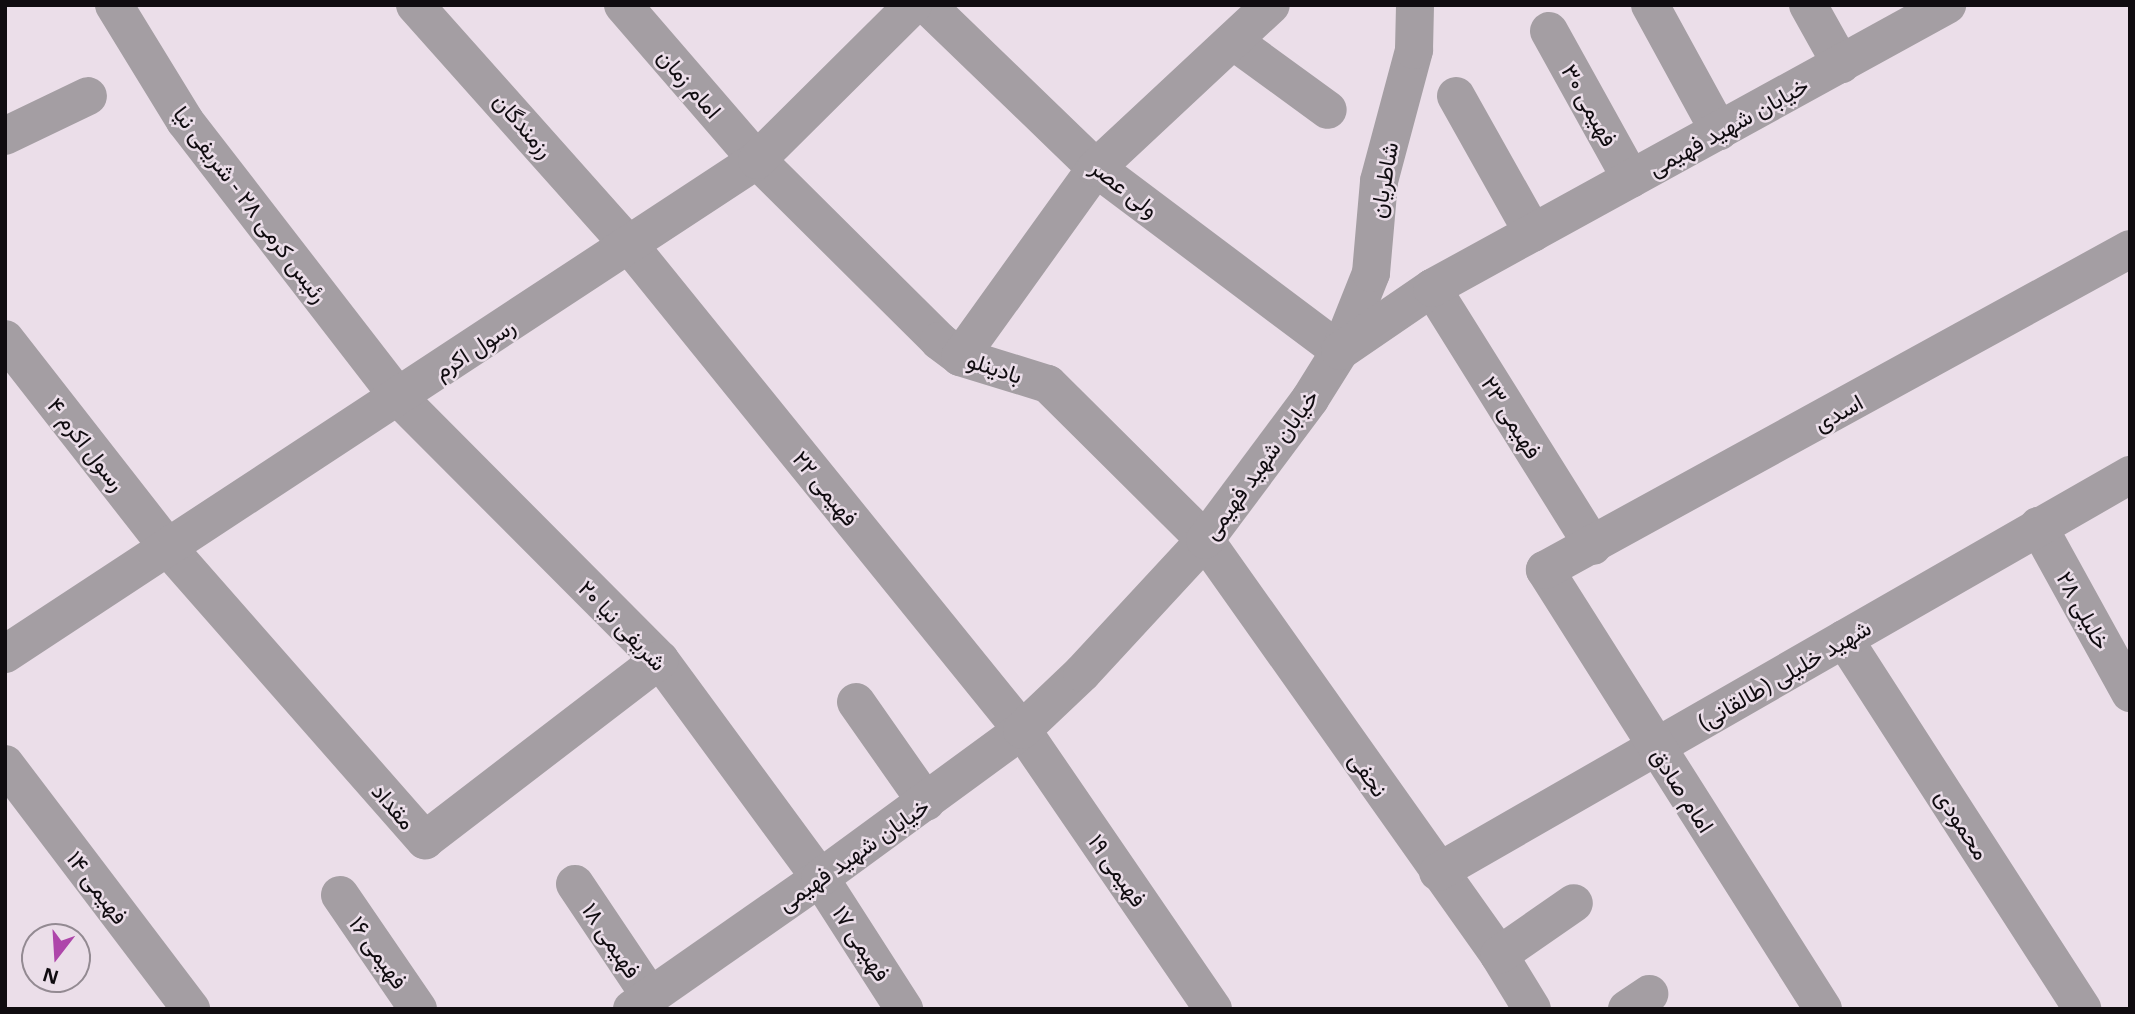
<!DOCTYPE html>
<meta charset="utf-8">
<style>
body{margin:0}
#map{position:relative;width:2135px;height:1014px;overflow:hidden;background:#ebdee9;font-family:"Open Sans",Vazirmatn,sans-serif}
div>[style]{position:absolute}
.minor>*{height:38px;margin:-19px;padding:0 19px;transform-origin:19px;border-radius:19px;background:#a49ea3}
span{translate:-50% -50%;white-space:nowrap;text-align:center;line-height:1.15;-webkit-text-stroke:5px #ebdee9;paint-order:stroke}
.street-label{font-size:23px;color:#100c10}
.frame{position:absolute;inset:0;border:7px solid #100c10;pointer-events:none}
.north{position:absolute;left:21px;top:923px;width:70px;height:70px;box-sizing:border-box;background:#ebdee9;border:2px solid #938a92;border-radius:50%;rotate:197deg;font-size:19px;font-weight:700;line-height:28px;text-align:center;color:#100c10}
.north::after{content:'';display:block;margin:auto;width:24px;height:32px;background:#ae46aa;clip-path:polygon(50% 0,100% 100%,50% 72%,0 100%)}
</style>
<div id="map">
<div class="minor">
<div style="left:114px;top:5px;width:136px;rotate:58.5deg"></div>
<div style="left:185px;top:121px;width:349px;rotate:52.3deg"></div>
<div style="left:398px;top:397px;width:371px;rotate:45.1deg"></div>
<div style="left:660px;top:660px;width:270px;rotate:53.7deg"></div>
<div style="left:820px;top:878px;width:156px;rotate:57.3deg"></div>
<div style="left:415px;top:5px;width:323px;rotate:48.3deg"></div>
<div style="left:630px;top:246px;width:623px;rotate:51deg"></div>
<div style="left:1022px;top:730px;width:338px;rotate:55.6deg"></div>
<div style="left:623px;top:5px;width:205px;rotate:49.2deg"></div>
<div style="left:757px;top:160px;width:257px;rotate:44.8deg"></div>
<div style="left:939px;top:341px;width:26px;rotate:37deg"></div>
<div style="left:960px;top:357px;width:92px;rotate:17.1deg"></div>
<div style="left:1048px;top:384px;width:221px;rotate:44.8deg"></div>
<div style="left:1205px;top:540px;width:509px;rotate:54.68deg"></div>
<div style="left:1499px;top:955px;width:63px;rotate:58.6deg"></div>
<div style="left:927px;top:5px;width:235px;rotate:44deg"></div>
<div style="left:1096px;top:168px;width:305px;rotate:36.9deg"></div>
<div style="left:1340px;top:351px;width:84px;rotate:-68.3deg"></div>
<div style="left:1371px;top:273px;width:92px;rotate:-85deg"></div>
<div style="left:1379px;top:181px;width:136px;rotate:-75deg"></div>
<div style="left:1414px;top:50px;width:45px;rotate:-88.7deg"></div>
<div style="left:1650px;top:5px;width:144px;rotate:61.3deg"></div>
<div style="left:1808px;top:5px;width:68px;rotate:60.8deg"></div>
<div style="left:1549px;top:31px;width:169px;rotate:61deg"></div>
<div style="left:1233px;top:41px;width:117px;rotate:36deg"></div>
<div style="left:1456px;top:96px;width:157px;rotate:60.7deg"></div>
<div style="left:5px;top:136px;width:92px;rotate:-25.7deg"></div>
<div style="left:1432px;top:288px;width:304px;rotate:58deg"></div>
<div style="left:5px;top:339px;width:266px;rotate:52deg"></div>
<div style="left:169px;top:549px;width:388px;rotate:48.7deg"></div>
<div style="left:425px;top:840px;width:296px;rotate:-37.5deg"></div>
<div style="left:960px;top:357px;width:233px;rotate:-54.3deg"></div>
<div style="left:1096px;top:168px;width:239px;rotate:-43deg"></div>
<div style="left:2038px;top:526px;width:191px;rotate:61.1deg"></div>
<div style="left:1844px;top:639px;width:440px;rotate:57.2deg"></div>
<div style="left:5px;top:654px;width:900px;rotate:-33.3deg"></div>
<div style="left:757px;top:160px;width:220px;rotate:-44.8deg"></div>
<div style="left:856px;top:702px;width:122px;rotate:55deg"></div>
<div style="left:5px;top:764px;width:308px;rotate:52.8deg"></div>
<div style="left:1438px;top:872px;width:798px;rotate:-29.84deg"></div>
<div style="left:575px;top:884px;width:135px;rotate:56.2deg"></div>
<div style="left:340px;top:895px;width:138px;rotate:55.6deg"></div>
<div style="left:1499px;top:955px;width:91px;rotate:-34.7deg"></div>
<div style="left:632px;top:1009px;width:229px;rotate:-34.9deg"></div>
<div style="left:820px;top:878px;width:250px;rotate:-36.2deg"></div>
<div style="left:1022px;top:730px;width:83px;rotate:-43.5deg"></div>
<div style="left:1082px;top:673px;width:181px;rotate:-47.2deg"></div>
<div style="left:1205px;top:540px;width:176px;rotate:-53.3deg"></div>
<div style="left:1310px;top:399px;width:57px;rotate:-58deg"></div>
<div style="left:1340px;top:351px;width:112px;rotate:-34.4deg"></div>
<div style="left:1432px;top:288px;width:588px;rotate:-28.79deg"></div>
<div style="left:1627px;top:1009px;width:27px;rotate:-34deg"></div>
<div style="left:1823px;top:1009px;width:520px;rotate:-122.34deg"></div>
<div style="left:1545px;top:570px;width:667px;rotate:-28.75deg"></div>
</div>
<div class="street-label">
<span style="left:690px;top:83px;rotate:49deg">امام زمان</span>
<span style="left:1590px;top:105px;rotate:61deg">فهیمی ۳۰</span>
<span style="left:524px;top:125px;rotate:49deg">رزمندگان</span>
<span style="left:1728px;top:126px;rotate:-29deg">خیابان شهید فهیمی</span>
<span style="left:1383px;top:180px;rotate:-80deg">شاطریان</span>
<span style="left:1125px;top:188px;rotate:38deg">ولی عصر</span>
<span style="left:251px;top:204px;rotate:53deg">رئیس کرمی ۲۸ - شریفی نیا</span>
<span style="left:474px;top:348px;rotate:-33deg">رسول اکرم</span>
<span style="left:995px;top:367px;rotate:18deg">بادینلو</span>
<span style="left:1838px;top:412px;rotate:-29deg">اسدی</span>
<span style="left:1512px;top:417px;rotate:58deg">فهیمی ۲۳</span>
<span style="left:87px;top:444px;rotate:52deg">رسول اکرم ۴</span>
<span style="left:1260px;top:464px;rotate:-54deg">خیابان شهید فهیمی</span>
<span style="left:826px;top:488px;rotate:51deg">فهیمی ۲۲</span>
<span style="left:2084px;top:610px;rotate:61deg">خلیلی ۲۸</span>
<span style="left:623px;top:625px;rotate:46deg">۲۰ شریفی نیا</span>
<span style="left:1784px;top:674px;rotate:-30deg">شهید خلیلی (طالقانی)</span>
<span style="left:1369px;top:774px;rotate:55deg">نجفی</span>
<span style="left:1683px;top:790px;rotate:57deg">امام صادق</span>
<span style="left:394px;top:806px;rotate:49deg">مقداد</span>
<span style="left:1963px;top:824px;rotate:57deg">محمودی</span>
<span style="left:853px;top:854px;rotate:-35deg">خیابان شهید فهیمی</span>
<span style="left:1118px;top:870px;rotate:55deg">فهیمی ۱۹</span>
<span style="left:98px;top:887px;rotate:53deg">فهیمی ۱۴</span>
<span style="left:612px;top:940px;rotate:56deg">فهیمی ۱۸</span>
<span style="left:862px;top:943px;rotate:57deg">فهیمی ۱۷</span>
<span style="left:379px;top:952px;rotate:55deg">فهیمی ۱۶</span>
</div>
<div class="frame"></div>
<div class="north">N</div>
</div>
